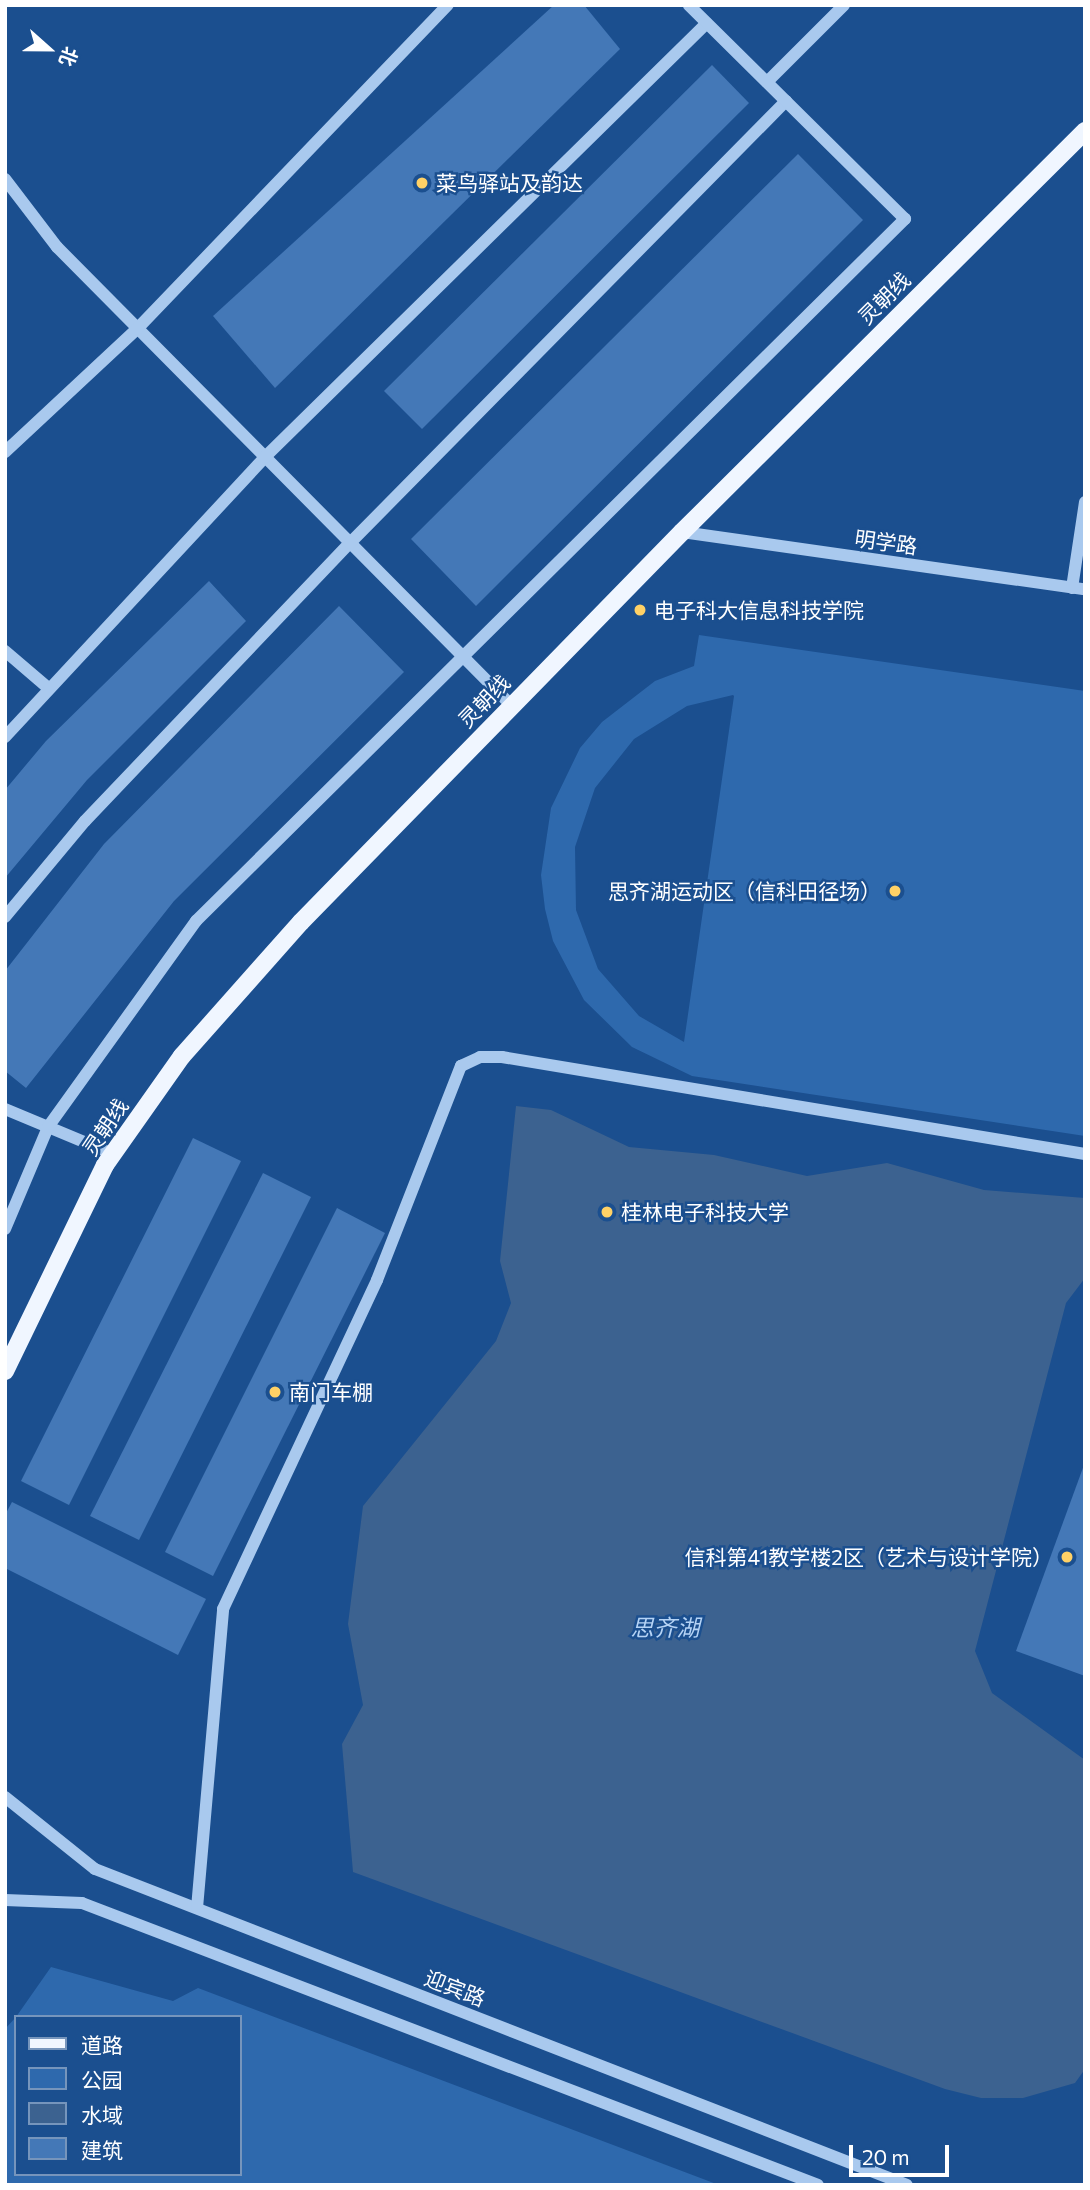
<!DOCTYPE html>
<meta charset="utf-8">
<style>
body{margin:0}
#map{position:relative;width:1090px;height:2190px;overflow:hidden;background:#1b4f8f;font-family:Commissioner,"Noto Sans SC",sans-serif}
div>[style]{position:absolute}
.green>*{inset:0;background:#2e69ad}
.water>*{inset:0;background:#3c6290}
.building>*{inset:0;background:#4478b7}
.minor>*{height:12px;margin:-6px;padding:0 6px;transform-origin:6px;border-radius:6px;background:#a9c9ee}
.major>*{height:18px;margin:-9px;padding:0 9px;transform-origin:9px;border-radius:9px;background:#f0f6ff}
.dots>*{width:19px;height:19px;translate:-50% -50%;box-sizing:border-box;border:4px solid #1b4f8f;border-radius:50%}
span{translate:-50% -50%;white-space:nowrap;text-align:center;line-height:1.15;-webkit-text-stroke:5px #1b4f8f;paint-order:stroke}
.poi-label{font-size:21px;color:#fff}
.left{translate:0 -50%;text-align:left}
.right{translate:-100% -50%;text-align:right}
.street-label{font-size:21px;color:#fff}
.water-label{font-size:23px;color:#b5d3f5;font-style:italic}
.frame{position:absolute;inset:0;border:7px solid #fff;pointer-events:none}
.legend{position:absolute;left:14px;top:2015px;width:228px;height:161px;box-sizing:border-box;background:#1b4f8f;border:2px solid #7695bc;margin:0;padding:9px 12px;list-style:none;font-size:21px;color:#fff}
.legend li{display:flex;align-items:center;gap:14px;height:35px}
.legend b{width:35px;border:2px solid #7695bc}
.north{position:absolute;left:14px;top:14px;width:70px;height:70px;-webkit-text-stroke:5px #1b4f8f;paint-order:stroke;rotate:111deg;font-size:19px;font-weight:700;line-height:28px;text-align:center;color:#fff}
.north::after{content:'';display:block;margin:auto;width:24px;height:32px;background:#fff;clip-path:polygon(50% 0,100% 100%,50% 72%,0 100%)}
.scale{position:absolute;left:849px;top:2145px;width:100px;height:32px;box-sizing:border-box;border:4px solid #fff;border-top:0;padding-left:9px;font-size:21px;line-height:24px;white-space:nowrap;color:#fff;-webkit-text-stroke:5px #1b4f8f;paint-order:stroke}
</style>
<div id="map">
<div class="green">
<div style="clip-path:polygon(evenodd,699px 635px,1085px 691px,1085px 1136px,692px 1076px,632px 1047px,584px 1000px,553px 941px,545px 909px,541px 875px,551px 808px,580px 748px,602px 722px,655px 681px,694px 666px,699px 635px,733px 695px,734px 696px,684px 1042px,639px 1016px,598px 969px,576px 910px,575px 847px,595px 788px,634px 739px,687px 706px,733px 695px)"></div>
<div style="clip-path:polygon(51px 1967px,173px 2001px,198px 1988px,719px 2185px,5px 2185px,5px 2029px,16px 2017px,16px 2174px,240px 2174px,240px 2017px,16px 2017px)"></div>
</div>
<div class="water">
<div style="clip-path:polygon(516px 1106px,551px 1110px,629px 1147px,714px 1155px,807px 1176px,887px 1163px,984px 1190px,1085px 1198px,1085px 1278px,1066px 1303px,975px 1651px,992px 1693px,1085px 1760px,1085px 2069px,1075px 2083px,1023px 2098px,981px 2098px,945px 2089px,353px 1872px,342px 1744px,363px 1705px,348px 1624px,363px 1506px,496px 1341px,511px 1303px,500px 1261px)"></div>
</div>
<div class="building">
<div style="clip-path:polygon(554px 5px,584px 5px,620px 49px,275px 388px,213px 316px)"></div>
<div style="clip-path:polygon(712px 65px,749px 103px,422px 429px,384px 391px)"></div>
<div style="clip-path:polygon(798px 154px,863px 220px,476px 606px,411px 539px)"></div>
<div style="clip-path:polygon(209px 581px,246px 621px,87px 780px,5px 878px,5px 790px,46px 741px)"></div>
<div style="clip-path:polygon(339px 606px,404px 672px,174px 901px,26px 1088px,5px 1071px,5px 971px,104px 844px)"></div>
<div style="clip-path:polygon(193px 1138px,241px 1161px,69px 1505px,21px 1481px)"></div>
<div style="clip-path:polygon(263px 1173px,311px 1197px,139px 1540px,90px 1516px)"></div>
<div style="clip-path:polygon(337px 1208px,385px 1233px,213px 1576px,165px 1552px)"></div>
<div style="clip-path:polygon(1084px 1465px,1085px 1465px,1085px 1676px,1016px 1651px)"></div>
<div style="clip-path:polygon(12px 1502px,206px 1599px,178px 1655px,5px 1568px,5px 1515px)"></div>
</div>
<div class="minor">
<div style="left:767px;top:82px;width:109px;rotate:-45deg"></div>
<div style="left:5px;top:179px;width:86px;rotate:52.6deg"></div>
<div style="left:57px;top:247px;width:646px;rotate:45.25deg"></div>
<div style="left:5px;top:452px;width:180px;rotate:-43deg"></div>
<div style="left:137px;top:329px;width:449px;rotate:-46.2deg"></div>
<div style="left:682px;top:532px;width:407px;rotate:8.1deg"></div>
<div style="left:1072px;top:588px;width:87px;rotate:-81.4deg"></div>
<div style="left:5px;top:651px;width:54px;rotate:40.5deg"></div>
<div style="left:5px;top:737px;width:382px;rotate:-47.1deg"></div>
<div style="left:265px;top:457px;width:619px;rotate:-44.48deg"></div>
<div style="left:5px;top:917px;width:125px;rotate:-50.2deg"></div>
<div style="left:85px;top:821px;width:384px;rotate:-46.4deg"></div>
<div style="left:350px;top:543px;width:621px;rotate:-45.39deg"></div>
<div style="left:5px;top:1109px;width:117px;rotate:22.6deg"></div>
<div style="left:5px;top:1229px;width:111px;rotate:-67.1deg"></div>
<div style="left:48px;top:1127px;width:254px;rotate:-54.3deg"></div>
<div style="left:196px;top:921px;width:998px;rotate:-44.72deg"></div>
<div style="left:905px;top:219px;width:304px;rotate:-135.3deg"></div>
<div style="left:5px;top:1797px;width:115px;rotate:38.7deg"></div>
<div style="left:95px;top:1869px;width:871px;rotate:21.26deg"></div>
<div style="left:5px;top:1900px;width:77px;rotate:2.2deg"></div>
<div style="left:82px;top:1903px;width:788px;rotate:20.96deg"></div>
<div style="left:197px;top:1908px;width:300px;rotate:-85deg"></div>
<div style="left:223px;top:1609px;width:363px;rotate:-64.9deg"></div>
<div style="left:377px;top:1280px;width:230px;rotate:-68.6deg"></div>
<div style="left:461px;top:1066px;width:21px;rotate:-25deg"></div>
<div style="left:480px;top:1057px;width:22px"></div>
<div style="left:502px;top:1057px;width:591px;rotate:9.45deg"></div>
</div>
<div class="major">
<div style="left:5px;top:1371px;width:229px;rotate:-64.1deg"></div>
<div style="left:105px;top:1165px;width:133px;rotate:-54.8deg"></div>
<div style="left:182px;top:1056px;width:179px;rotate:-48.4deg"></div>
<div style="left:301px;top:922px;width:545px;rotate:-45.67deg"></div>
<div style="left:682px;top:532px;width:569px;rotate:-44.86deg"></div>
</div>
<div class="dots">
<div style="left:422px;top:183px;background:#ffd166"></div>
<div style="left:640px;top:610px;background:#ffd166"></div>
<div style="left:895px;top:891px;background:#ffd166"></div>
<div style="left:607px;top:1212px;background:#ffd166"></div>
<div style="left:275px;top:1392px;background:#ffd166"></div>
<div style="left:1067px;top:1557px;background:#ffd166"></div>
</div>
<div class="poi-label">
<span class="left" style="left:436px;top:183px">菜鸟驿站及韵达</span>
<span class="left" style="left:654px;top:610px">电子科大信息科技学院</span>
<span class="right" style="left:881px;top:891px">思齐湖运动区（信科田径场）</span>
<span class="left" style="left:621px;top:1212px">桂林电子科技大学</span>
<span class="left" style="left:289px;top:1392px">南门车棚</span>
<span class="right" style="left:1053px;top:1557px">信科第41教学楼2区（艺术与设计学院）</span>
</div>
<div class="street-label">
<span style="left:884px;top:298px;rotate:-45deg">灵朝线</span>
<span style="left:886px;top:542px;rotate:8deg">明学路</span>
<span style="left:484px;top:701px;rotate:-46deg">灵朝线</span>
<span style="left:105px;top:1127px;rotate:-56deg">灵朝线</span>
<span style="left:455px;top:1988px;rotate:21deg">迎宾路</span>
</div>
<div class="water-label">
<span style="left:665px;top:1627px">思齐湖</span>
</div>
<div class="frame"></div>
<ul class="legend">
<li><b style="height:9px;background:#f0f6ff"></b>道路</li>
<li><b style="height:19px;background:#2e69ad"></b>公园</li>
<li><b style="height:19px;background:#3c6290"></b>水域</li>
<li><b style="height:19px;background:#4478b7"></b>建筑</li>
</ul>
<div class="north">北</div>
<div class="scale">20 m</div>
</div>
